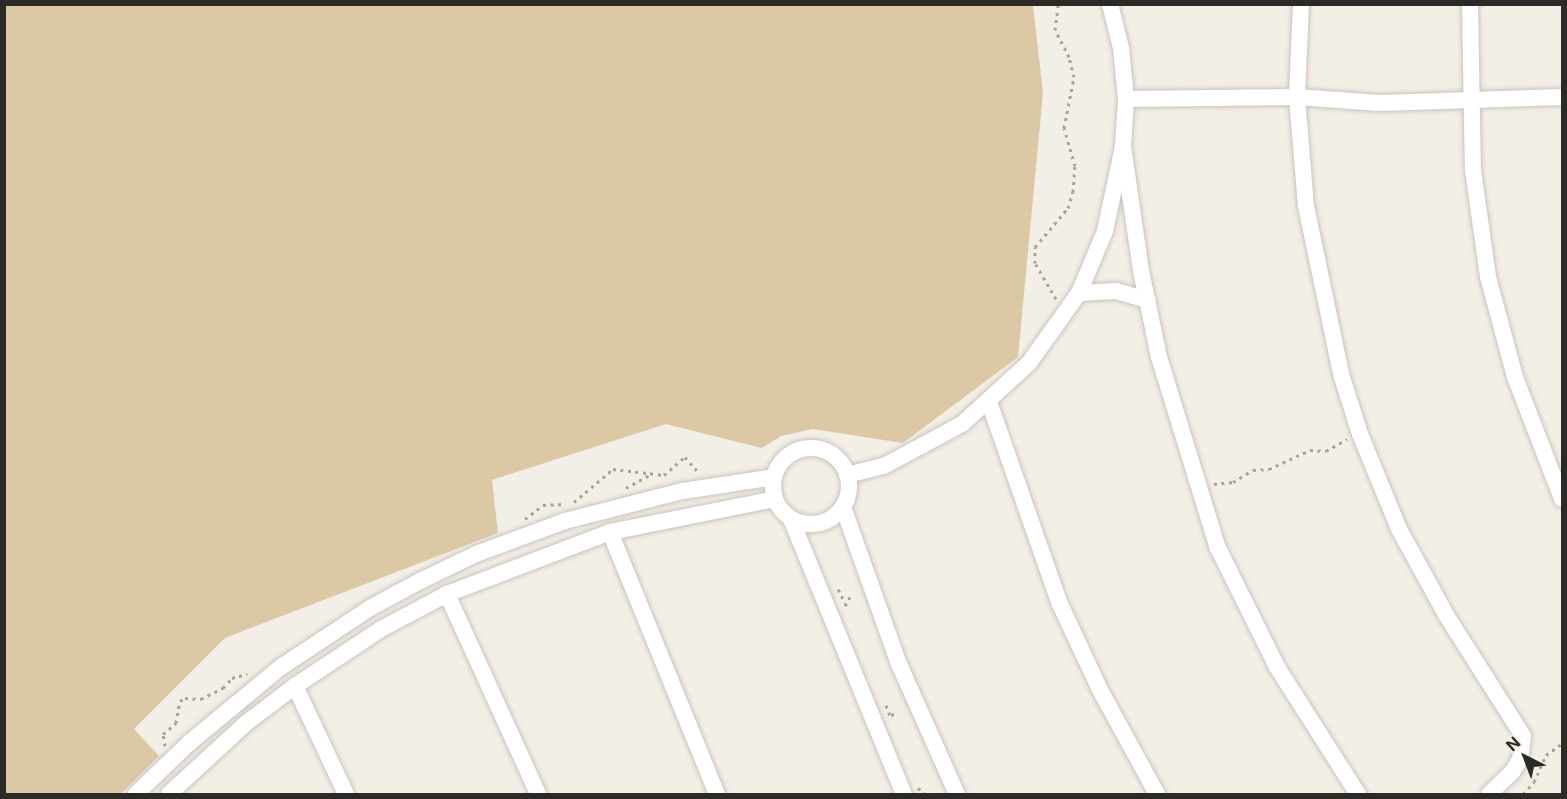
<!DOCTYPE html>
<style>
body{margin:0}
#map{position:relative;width:1567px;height:799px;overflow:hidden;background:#f3eee6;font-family:Inter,sans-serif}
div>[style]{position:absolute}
.green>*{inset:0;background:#dcc8a5}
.path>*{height:3px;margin-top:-1.5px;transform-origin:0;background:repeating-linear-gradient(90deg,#a7a49e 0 3px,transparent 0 7.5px)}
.roads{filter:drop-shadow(0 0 2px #c9c4bc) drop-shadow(0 0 2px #c9c4bc)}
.minor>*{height:16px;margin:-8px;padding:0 8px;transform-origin:8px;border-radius:8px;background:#fff}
.minor>.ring{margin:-8px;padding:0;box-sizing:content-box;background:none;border:16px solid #fff;border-radius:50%}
span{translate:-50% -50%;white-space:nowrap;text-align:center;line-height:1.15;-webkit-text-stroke:5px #f3eee6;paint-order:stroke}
.frame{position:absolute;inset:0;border:6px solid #2b2a27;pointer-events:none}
.north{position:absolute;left:1495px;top:727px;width:60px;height:60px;-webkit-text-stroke:4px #f3eee6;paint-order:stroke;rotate:318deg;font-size:16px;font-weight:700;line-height:24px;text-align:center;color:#2b2a27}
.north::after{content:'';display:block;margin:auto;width:21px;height:27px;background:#2b2a27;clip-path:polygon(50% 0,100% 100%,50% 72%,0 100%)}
</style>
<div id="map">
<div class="green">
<div style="clip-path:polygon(5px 4px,1033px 5px,1043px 93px,1018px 357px,903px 443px,813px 429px,781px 436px,762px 448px,666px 424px,492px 480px,498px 533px,225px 638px,134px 729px,159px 756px,121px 794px,5px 794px)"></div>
</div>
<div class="path">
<div style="left:1056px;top:299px;width:42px;rotate:-120.3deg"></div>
<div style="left:1035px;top:263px;width:16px;rotate:-90deg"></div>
<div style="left:1035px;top:247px;width:51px;rotate:-49.8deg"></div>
<div style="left:1068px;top:208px;width:17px;rotate:-73deg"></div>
<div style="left:1073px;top:192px;width:26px;rotate:-86deg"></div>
<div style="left:1075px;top:166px;width:40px;rotate:-106deg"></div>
<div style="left:1064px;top:128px;width:52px;rotate:-78.9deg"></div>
<div style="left:1074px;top:77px;width:21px;rotate:-104deg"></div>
<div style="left:1069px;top:57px;width:30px;rotate:-117deg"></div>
<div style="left:1055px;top:30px;width:26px;rotate:-83deg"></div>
<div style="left:1214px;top:484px;width:19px;rotate:-6deg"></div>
<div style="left:1233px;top:482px;width:23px;rotate:-31deg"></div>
<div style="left:1253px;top:470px;width:16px;rotate:-4deg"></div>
<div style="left:1269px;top:469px;width:45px;rotate:-24.9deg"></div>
<div style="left:1310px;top:450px;width:16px;rotate:4deg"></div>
<div style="left:1326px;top:451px;width:24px;rotate:-30deg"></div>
<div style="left:626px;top:488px;width:26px;rotate:-29deg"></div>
<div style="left:574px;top:502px;width:51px;rotate:-40.2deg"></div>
<div style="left:613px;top:469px;width:51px;rotate:6.7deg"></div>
<div style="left:664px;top:475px;width:28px;rotate:-41deg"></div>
<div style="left:685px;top:457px;width:20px;rotate:49deg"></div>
<div style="left:525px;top:519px;width:23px;rotate:-38deg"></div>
<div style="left:543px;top:505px;width:21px;rotate:-3deg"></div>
<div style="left:838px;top:589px;width:16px;rotate:63deg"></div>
<div style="left:845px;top:606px;width:13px;rotate:-61deg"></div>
<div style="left:886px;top:705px;width:15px;rotate:70deg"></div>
<div style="left:891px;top:715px;width:6px;rotate:-18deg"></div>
<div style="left:165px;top:746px;width:12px;rotate:-99deg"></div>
<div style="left:163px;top:734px;width:17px;rotate:-40deg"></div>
<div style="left:176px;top:723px;width:22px;rotate:-80deg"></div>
<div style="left:180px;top:701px;width:6px;rotate:-31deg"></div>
<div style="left:185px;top:698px;width:16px;rotate:4deg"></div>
<div style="left:201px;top:699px;width:25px;rotate:-27deg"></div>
<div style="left:223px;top:688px;width:13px;rotate:-48deg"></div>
<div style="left:232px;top:678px;width:16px;rotate:-15deg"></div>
<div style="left:918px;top:788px;width:9px;rotate:41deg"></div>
<div style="left:1523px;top:794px;width:16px;rotate:-47deg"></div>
<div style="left:1534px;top:782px;width:30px;rotate:-66deg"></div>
<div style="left:1546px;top:755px;width:19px;rotate:-35deg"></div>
</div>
<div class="roads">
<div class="minor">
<div style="left:1301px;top:4px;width:93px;rotate:92.5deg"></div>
<div style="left:1297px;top:97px;width:109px;rotate:85.3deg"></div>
<div style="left:1306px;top:206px;width:172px;rotate:78.2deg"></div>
<div style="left:1341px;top:374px;width:63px;rotate:72.4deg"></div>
<div style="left:1360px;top:434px;width:103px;rotate:67.7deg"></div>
<div style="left:1399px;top:529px;width:98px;rotate:61.3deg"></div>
<div style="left:1446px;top:615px;width:143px;rotate:57.5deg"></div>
<div style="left:1523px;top:736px;width:23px;rotate:97deg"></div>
<div style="left:1520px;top:759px;width:14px;rotate:120deg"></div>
<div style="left:1513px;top:771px;width:33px;rotate:136deg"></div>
<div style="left:1470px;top:4px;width:166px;rotate:89deg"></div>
<div style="left:1473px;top:170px;width:108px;rotate:82deg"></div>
<div style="left:1488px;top:277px;width:104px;rotate:74.9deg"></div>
<div style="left:1515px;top:377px;width:131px;rotate:68.9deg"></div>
<div style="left:1126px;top:99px;width:171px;rotate:-0.7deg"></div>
<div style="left:1297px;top:97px;width:83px;rotate:4.1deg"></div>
<div style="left:1380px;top:103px;width:182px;rotate:-1.9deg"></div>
<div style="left:1123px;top:146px;width:126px;rotate:81.8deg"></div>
<div style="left:1141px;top:271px;width:88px;rotate:78.2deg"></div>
<div style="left:1159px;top:357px;width:198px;rotate:72.9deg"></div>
<div style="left:1217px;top:546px;width:135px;rotate:63.6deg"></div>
<div style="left:1277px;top:667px;width:151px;rotate:57.5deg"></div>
<div style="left:1079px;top:293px;width:37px;rotate:-3deg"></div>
<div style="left:1116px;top:291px;width:33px;rotate:16deg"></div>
<div style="left:989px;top:402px;width:212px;rotate:70.7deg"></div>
<div style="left:1059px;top:602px;width:97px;rotate:65deg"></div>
<div style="left:1100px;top:690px;width:119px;rotate:61.3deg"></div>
<div class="ring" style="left:773px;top:448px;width:60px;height:60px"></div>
<div style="left:847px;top:475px;width:38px;rotate:-14deg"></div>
<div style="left:884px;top:466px;width:89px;rotate:-28.3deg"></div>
<div style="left:962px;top:424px;width:91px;rotate:-42.3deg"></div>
<div style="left:1029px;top:363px;width:86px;rotate:-54.5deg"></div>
<div style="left:1079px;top:293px;width:67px;rotate:-67.2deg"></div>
<div style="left:1105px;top:231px;width:87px;rotate:-78deg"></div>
<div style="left:1123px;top:146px;width:47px;rotate:-86.3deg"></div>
<div style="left:1126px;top:99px;width:51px;rotate:-95.6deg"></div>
<div style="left:1121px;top:48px;width:45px;rotate:-104deg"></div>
<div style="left:843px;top:507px;width:167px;rotate:70.4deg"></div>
<div style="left:899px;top:664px;width:142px;rotate:66deg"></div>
<div style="left:791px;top:519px;width:297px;rotate:67.7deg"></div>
<div style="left:610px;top:532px;width:283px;rotate:67.8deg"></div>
<div style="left:447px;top:594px;width:220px;rotate:65.5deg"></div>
<div style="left:295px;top:686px;width:119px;rotate:64.7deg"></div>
<div style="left:136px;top:794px;width:74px;rotate:-43.9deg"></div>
<div style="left:189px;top:743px;width:119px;rotate:-39.6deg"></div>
<div style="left:281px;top:667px;width:107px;rotate:-33.5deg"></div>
<div style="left:370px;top:608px;width:57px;rotate:-28.4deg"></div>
<div style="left:420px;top:581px;width:62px;rotate:-25.7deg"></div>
<div style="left:476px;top:554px;width:95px;rotate:-20.3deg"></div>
<div style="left:565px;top:521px;width:122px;rotate:-14.3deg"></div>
<div style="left:683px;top:491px;width:92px;rotate:-8.7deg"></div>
<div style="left:169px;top:794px;width:103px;rotate:-42.6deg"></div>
<div style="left:245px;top:724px;width:63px;rotate:-37.2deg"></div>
<div style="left:295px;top:686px;width:103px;rotate:-33.5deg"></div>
<div style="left:381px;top:629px;width:75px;rotate:-27.9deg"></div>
<div style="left:447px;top:594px;width:174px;rotate:-20.8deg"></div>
<div style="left:610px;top:532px;width:168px;rotate:-11.3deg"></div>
</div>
</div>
<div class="frame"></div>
<div class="north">N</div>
</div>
